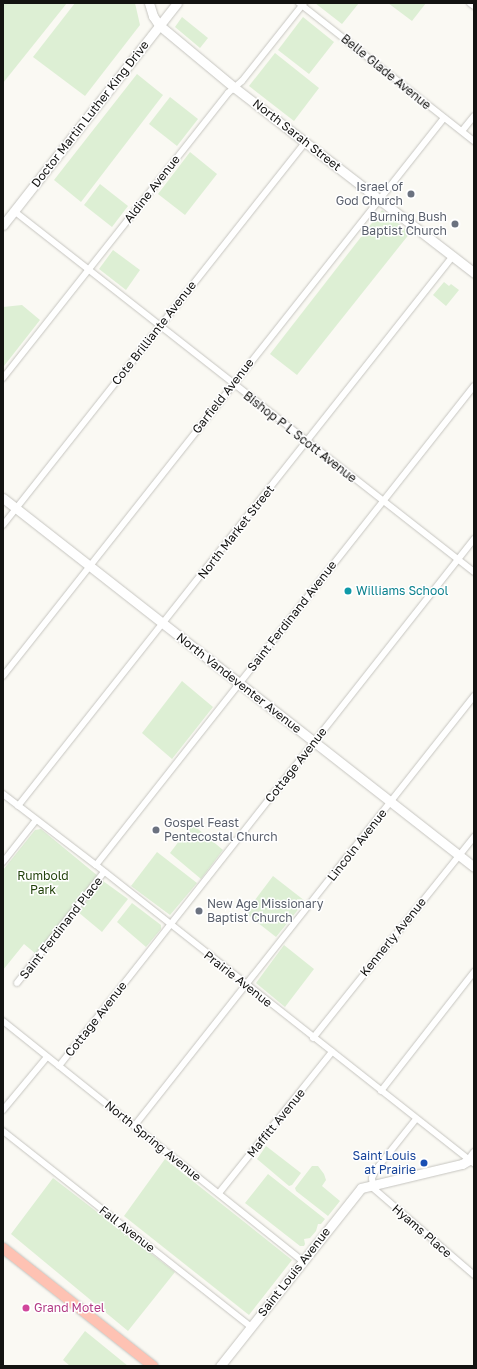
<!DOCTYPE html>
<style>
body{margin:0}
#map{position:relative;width:477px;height:1369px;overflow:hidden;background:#faf9f3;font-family:"Golos Text",sans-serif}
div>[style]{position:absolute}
.green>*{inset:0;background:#ddefd4}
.roads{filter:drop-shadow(0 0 1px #c6c5c0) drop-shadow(0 0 1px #c6c5c0)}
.street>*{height:6px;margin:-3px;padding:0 3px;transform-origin:3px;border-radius:3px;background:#fff}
.secondary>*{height:9px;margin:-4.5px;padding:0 4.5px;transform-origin:4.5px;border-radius:4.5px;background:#fff}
.primary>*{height:10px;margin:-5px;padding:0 5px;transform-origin:5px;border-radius:5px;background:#fec2b3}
.dots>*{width:11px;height:11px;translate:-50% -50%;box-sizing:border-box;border:2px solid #fff;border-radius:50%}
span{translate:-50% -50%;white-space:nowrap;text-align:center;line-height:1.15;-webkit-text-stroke:3px #fff;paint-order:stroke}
.street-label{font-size:12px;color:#131311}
.worship-label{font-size:12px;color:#5b616d}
.right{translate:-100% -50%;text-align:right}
.left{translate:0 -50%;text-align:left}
.culture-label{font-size:12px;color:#0d838f}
.park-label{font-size:12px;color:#22420b}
.transit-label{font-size:12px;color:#164399}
.hotel-label{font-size:12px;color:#b23c85}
.frame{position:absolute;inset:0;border:4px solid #131311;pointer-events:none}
</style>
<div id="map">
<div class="green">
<div style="clip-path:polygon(4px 3px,67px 3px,3px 83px,3px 4px)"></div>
<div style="clip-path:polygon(75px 3px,135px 3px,140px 25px,85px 96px,33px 57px)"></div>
<div style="clip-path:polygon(315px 3px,359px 3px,342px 24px)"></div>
<div style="clip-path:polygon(388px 3px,426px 3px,412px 21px)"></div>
<div style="clip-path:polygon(182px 17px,208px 38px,200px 48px,175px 27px)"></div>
<div style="clip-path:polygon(303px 17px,334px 42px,309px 74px,278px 50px)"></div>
<div style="clip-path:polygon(275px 53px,319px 88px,294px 121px,249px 86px)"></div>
<div style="clip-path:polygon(137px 74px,163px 95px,81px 202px,54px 180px)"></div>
<div style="clip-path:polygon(170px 97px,198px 119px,177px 146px,149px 124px)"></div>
<div style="clip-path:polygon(190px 152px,217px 174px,185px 215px,158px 194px)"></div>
<div style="clip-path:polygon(100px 184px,128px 206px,112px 227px,84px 205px)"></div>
<div style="clip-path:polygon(382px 210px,410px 233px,297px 375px,270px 354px)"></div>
<div style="clip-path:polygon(113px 250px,140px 270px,126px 290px,99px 269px)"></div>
<div style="clip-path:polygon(444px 282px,449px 286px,451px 284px,459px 290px,446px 306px,433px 295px)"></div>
<div style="clip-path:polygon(22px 305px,40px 320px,4px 366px,3px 307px)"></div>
<div style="clip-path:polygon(182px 681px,213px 707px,172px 759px,142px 733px)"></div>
<div style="clip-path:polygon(192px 824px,223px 850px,201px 879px,170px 853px)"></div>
<div style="clip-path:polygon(41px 829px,98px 876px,36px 954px,24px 944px,3px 970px,3px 870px,35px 830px)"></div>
<div style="clip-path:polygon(157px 852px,197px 883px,170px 915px,131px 886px)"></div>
<div style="clip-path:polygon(273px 876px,305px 901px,276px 937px,248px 915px,248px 913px,249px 908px)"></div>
<div style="clip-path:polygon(103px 881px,128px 899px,102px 932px,78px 912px)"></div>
<div style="clip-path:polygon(132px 903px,161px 925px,161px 929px,146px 947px,117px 922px)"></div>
<div style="clip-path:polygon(284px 945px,314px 969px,285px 1007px,256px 983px)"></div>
<div style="clip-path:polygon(266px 1146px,301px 1173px,292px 1185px,289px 1186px,257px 1159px)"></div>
<div style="clip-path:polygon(165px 1159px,292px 1260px,249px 1315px,124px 1216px)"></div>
<div style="clip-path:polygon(312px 1166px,318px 1166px,324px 1174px,326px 1180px,322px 1186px,340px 1201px,328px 1216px,296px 1191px,295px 1188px)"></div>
<div style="clip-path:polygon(268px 1174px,325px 1219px,321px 1224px,318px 1224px,316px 1231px,310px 1238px,304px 1239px,305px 1244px,304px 1246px,300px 1246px,245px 1203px)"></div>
<div style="clip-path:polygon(53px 1178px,175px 1272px,128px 1331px,11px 1234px)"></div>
<div style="clip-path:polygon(85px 1331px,128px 1366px,70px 1366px,63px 1360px)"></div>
</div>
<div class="roads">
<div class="street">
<div style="left:299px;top:3px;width:223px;rotate:38.3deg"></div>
<div style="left:470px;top:3px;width:5px;rotate:37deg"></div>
<div style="left:462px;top:131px;width:19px;rotate:-51deg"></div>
<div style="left:14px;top:211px;width:585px;rotate:38.12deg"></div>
<div style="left:3px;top:378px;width:363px;rotate:-51.7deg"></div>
<div style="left:228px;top:93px;width:18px;rotate:-41deg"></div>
<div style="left:242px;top:81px;width:100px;rotate:-51.5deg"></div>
<div style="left:3px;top:525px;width:488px;rotate:-51.7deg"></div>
<div style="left:3px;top:676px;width:711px;rotate:-51.68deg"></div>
<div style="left:3px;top:794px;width:117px;rotate:37.4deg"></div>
<div style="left:96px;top:865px;width:482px;rotate:38.3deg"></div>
<div style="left:18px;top:806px;width:701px;rotate:-51.66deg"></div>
<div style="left:3px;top:862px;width:53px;rotate:-51.8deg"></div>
<div style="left:96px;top:865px;width:610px;rotate:-51.72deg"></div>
<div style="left:17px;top:983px;width:141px;rotate:-51.9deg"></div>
<div style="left:3px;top:1021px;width:384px;rotate:38.7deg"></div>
<div style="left:313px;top:1038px;width:258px;rotate:-51.3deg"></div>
<div style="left:59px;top:1066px;width:671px;rotate:-51.78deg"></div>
<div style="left:381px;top:1091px;width:151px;rotate:-52deg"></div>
<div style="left:3px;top:1110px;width:69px;rotate:-50.3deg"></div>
<div style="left:416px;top:1119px;width:63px;rotate:128.5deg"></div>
<div style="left:377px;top:1168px;width:11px;rotate:117deg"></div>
<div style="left:372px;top:1178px;width:10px;rotate:84deg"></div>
<div style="left:373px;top:1188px;width:133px;rotate:40.7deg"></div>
<div style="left:135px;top:1125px;width:547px;rotate:-51.68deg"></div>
<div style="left:3px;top:1131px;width:316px;rotate:38.3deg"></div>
<div style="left:219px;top:1193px;width:181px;rotate:-51.3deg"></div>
</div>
<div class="secondary">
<div style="left:149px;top:3px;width:14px;rotate:73deg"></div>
<div style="left:153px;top:16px;width:11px;rotate:56deg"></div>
<div style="left:159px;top:25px;width:99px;rotate:39.7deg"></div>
<div style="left:235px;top:88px;width:302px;rotate:37.7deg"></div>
<div style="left:3px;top:225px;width:282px;rotate:-51.9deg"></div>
<div style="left:3px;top:498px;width:598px;rotate:38.08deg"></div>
<div style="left:220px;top:1366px;width:227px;rotate:-51.6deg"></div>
<div style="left:361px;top:1188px;width:104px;rotate:-13.4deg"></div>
<div style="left:462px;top:1164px;width:8px;rotate:-30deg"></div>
<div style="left:469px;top:1160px;width:9px;rotate:-54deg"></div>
</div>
<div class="primary">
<div style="left:3px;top:1248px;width:191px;rotate:38.2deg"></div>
</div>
</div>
<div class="dots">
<div style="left:411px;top:194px;background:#6b7280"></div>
<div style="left:455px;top:224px;background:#6b7280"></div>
<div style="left:348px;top:591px;background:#0f9aa8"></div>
<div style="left:156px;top:830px;background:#6b7280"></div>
<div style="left:199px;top:911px;background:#6b7280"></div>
<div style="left:424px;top:1163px;background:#1a4fb4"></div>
<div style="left:26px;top:1308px;background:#d1479c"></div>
</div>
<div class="street-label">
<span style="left:386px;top:72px;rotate:39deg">Belle Glade Avenue</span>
<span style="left:90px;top:114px;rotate:-52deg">Doctor Martin Luther King Drive</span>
<span style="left:297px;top:135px;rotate:38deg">North Sarah Street</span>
<span style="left:152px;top:189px;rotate:-52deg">Aldine Avenue</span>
<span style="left:154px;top:333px;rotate:-52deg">Cote Brilliante Avenue</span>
<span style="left:223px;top:396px;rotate:-52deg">Garfield Avenue</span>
<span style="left:300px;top:437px;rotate:38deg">Bishop P L Scott Avenue</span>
<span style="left:236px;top:532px;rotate:-52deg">North Market Street</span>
<span style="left:292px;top:616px;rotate:-52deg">Saint Ferdinand Avenue</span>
<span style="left:239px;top:683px;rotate:38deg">North Vandeventer Avenue</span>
<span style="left:296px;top:765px;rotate:-52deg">Cottage Avenue</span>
<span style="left:357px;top:845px;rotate:-52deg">Lincoln Avenue</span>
<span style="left:61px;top:928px;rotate:-52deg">Saint Ferdinand Place</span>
<span style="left:393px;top:937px;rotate:-51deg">Kennerly Avenue</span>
<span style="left:238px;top:979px;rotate:38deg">Prairie Avenue</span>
<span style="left:96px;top:1019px;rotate:-52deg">Cottage Avenue</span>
<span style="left:276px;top:1123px;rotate:-51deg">Maffitt Avenue</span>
<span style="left:153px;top:1141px;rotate:39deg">North Spring Avenue</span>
<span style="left:127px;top:1229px;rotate:38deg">Fall Avenue</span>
<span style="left:422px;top:1231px;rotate:41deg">Hyams Place</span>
<span style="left:294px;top:1272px;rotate:-52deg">Saint Louis Avenue</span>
</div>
<div class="worship-label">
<span class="right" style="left:403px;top:194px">Israel of<br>God Church</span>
<span class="right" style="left:447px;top:224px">Burning Bush<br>Baptist Church</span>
<span class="left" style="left:164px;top:830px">Gospel Feast<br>Pentecostal Church</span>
<span class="left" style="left:207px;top:911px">New Age Missionary<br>Baptist Church</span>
</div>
<div class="culture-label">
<span class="left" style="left:356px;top:591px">Williams School</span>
</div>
<div class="park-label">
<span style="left:43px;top:883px">Rumbold<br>Park</span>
</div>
<div class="transit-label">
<span class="right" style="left:416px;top:1163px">Saint Louis<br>at Prairie</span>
</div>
<div class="hotel-label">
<span class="left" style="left:34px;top:1308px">Grand Motel</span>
</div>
<div class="frame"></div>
</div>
